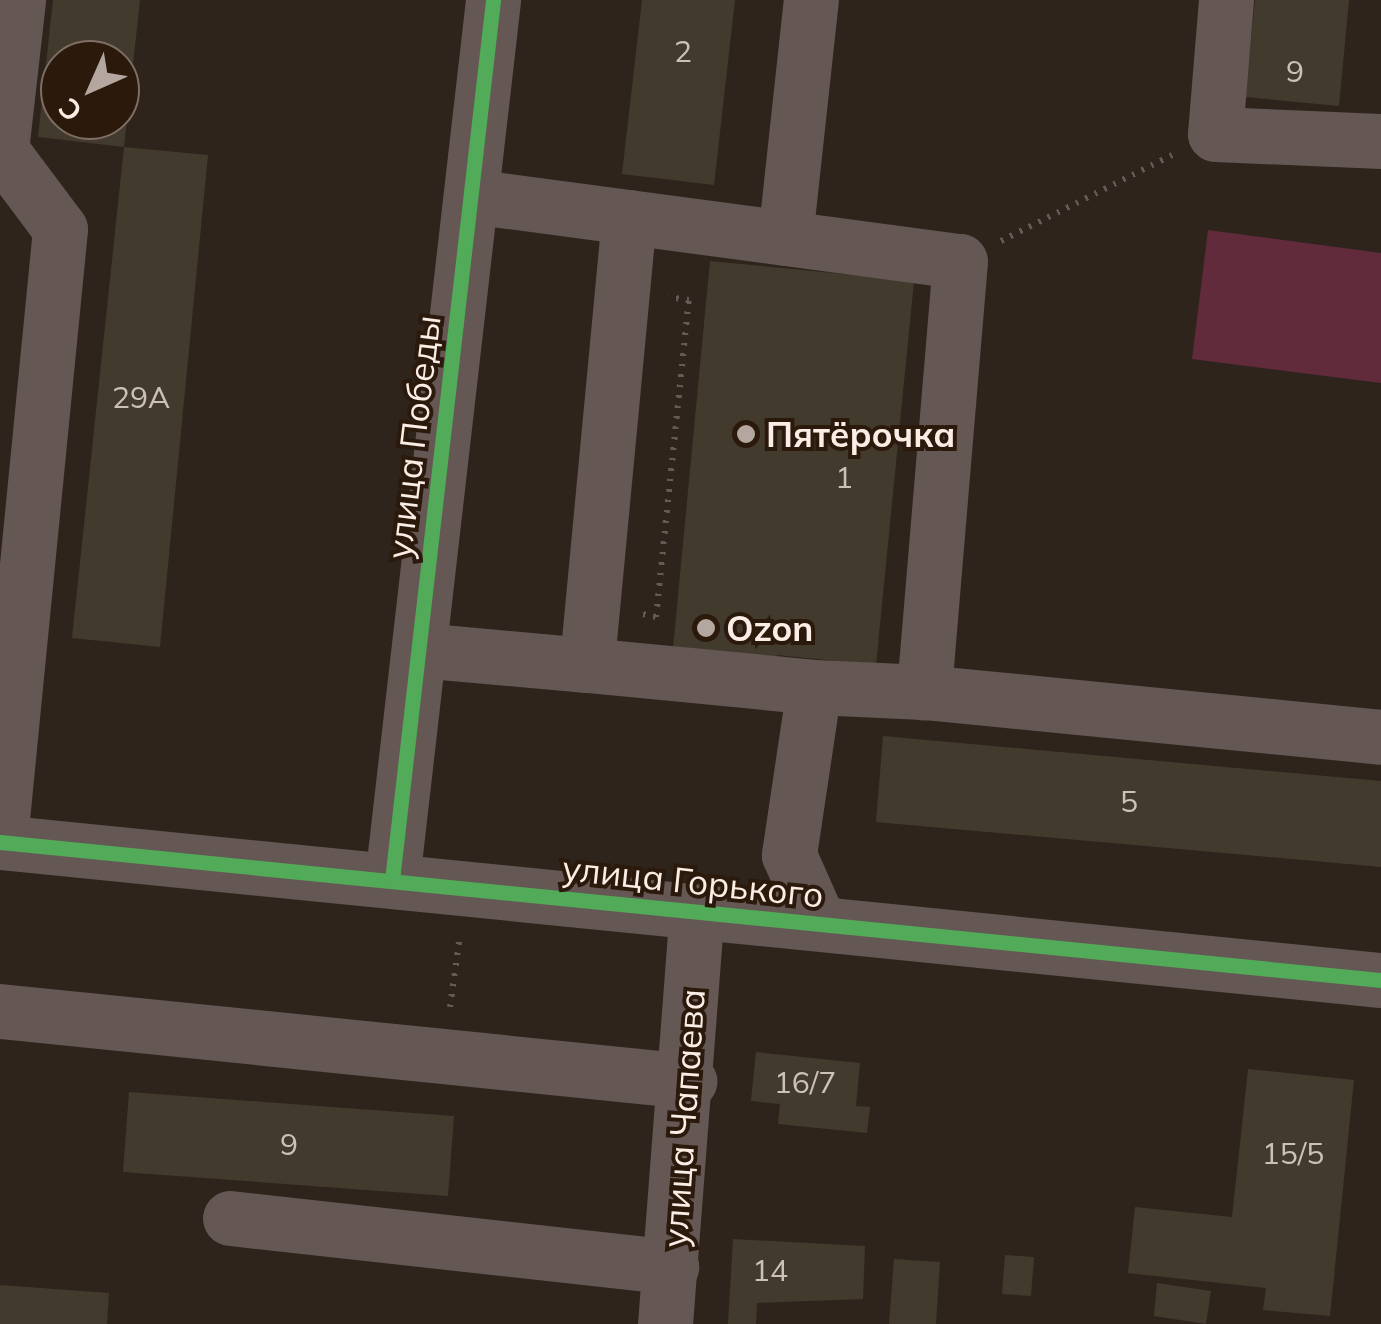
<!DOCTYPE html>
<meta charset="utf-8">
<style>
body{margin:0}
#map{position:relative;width:1381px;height:1324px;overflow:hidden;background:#2e241c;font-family:Mulish,sans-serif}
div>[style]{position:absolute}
.green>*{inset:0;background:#612b3c}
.building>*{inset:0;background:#433a2e}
.path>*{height:6px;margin-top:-3px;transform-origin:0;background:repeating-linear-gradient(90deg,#645a57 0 2.5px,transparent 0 10.5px)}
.minor>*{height:55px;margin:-27.5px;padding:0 27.5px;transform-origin:27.5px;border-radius:27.5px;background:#645754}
.cycleway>*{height:15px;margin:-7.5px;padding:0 7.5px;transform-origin:7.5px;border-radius:7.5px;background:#51ab58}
.dots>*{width:28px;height:28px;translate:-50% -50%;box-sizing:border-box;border:5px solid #2b190c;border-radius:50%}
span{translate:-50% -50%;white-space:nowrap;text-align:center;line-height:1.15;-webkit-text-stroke:8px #2b190c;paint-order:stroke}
.number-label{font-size:30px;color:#ccc0b7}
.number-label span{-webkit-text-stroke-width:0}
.poi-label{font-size:35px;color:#faede5;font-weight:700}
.left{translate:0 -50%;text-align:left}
.street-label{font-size:35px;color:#faede5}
.north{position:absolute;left:40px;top:40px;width:100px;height:100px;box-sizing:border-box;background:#2b190c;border:2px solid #7e6e63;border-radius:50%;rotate:225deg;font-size:28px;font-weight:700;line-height:40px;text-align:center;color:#faede5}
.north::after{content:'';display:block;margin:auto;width:35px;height:45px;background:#b3a79f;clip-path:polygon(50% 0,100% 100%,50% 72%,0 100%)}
</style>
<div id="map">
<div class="green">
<div style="clip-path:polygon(1208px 230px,1381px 253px,1381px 383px,1192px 359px)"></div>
</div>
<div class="building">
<div style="clip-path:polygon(evenodd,53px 0,140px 0,124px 147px,38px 137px,53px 0,60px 60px,120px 60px,120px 120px,60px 120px,60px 60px)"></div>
<div style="clip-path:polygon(642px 0,735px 0,714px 185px,622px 174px)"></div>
<div style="clip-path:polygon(1255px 0,1349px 0,1339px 106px,1245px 97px)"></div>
<div style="clip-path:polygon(124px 147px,208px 155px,160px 647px,72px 638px)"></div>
<div style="clip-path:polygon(710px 261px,914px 281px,876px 665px,777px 655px,774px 680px,671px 669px)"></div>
<div style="clip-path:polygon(883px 736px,1381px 781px,1381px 867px,876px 822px)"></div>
<div style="clip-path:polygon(756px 1052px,860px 1063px,856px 1106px,870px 1107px,867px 1133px,778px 1124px,780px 1104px,751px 1101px)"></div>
<div style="clip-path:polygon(1248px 1069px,1354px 1080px,1330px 1316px,1263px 1310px,1266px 1288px,1128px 1273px,1135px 1207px,1232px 1217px)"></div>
<div style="clip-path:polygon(129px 1092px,454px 1116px,448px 1196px,123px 1172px)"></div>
<div style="clip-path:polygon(733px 1239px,865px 1246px,863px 1299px,757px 1303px,756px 1324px,728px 1324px)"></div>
<div style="clip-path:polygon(1005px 1255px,1034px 1257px,1031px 1296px,1002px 1294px)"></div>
<div style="clip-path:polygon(894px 1259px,940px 1262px,936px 1324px,889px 1324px)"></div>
<div style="clip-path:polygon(1157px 1283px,1211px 1291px,1206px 1324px,1154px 1316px)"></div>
<div style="clip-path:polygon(0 1285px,109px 1293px,107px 1324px,0 1324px)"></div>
</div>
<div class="path">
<div style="left:1001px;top:241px;width:194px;rotate:-26.7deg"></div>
<div style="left:643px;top:614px;width:13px;rotate:13deg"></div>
<div style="left:656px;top:617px;width:319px;rotate:-84.1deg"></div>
<div style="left:689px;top:300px;width:21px;rotate:-172deg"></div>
<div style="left:450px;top:1007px;width:73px;rotate:-82.1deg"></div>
</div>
<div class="minor">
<div style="left:1226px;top:0;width:134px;rotate:94.7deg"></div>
<div style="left:1215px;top:134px;width:166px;rotate:2.4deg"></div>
<div style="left:471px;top:196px;width:493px;rotate:7.6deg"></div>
<div style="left:960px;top:261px;width:433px;rotate:94.8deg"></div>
<div style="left:924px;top:692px;width:110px;rotate:-177.4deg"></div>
<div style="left:814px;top:687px;width:170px;rotate:98.5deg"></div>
<div style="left:789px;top:855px;width:74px;rotate:66.2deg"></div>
<div style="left:629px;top:217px;width:450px;rotate:95.4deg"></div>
<div style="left:587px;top:665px;width:228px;rotate:5.5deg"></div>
<div style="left:785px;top:238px;width:239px;rotate:-83.8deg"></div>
<div style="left:419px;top:650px;width:169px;rotate:5.1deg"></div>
<div style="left:924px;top:692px;width:459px;rotate:5.6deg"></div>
<div style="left:0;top:839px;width:613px;rotate:-84.38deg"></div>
<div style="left:60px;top:229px;width:99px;rotate:-126.8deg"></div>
<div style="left:1px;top:150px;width:151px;rotate:-83.5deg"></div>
<div style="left:0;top:842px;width:1388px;rotate:5.71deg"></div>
<div style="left:392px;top:880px;width:886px;rotate:-83.45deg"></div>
<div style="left:0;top:1011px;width:693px;rotate:5.8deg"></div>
<div style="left:230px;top:1218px;width:444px;rotate:6.3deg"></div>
<div style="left:665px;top:1324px;width:413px;rotate:-85.6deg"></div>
</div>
<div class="cycleway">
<div style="left:0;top:842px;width:1388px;rotate:5.71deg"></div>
<div style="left:392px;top:880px;width:886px;rotate:-83.45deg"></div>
</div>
<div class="dots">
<div style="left:746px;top:434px;background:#b3a79f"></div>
<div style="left:706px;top:628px;background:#b3a79f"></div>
</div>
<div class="number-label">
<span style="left:683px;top:51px">2</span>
<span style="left:1295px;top:71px">9</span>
<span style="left:141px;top:397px">29А</span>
<span style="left:844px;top:477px">1</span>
<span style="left:1129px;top:801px">5</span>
<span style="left:805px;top:1082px">16/7</span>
<span style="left:289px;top:1144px">9</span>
<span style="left:1293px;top:1153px">15/5</span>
<span style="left:770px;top:1270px">14</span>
</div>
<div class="poi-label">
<span class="left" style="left:766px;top:434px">Пятёрочка</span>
<span class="left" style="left:726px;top:628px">Ozon</span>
</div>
<div class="street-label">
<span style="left:413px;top:437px;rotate:-83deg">улица Победы</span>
<span style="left:693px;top:881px;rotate:6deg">улица Горького</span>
<span style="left:683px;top:1118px;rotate:-86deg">улица Чапаева</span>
</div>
<div class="north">С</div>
</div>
